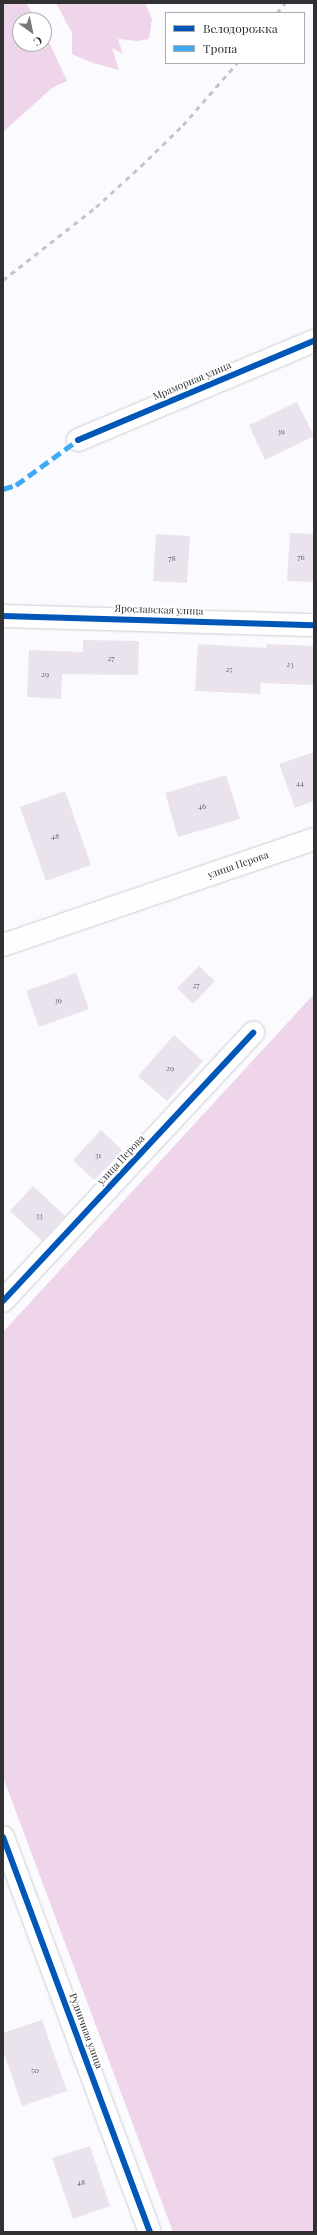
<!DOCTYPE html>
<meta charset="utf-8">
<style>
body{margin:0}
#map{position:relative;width:317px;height:2235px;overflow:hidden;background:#fbfafe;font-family:"Playfair Display",serif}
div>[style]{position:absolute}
.green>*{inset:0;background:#efd5e9}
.building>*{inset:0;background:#eae3ee}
.roads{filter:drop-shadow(0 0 1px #ceced1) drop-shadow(0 0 1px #ceced1)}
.street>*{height:22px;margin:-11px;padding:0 11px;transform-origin:11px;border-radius:11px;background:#fefeff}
.secondary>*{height:22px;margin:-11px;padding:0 11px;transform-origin:11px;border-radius:11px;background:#fefeff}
.rail>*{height:3px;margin-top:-1.5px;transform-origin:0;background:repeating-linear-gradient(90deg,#c5c5c7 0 5px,transparent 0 10px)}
.quiet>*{height:5px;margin-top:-2.5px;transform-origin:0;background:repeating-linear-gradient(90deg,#3fa9f5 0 10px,transparent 0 15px)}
.cycleway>*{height:6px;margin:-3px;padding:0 3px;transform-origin:3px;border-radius:3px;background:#0057b8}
span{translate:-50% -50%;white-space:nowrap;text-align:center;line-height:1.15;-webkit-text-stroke:4px #fff;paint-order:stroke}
.number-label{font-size:8px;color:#605e63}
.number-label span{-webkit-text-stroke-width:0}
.street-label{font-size:10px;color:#313033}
.frame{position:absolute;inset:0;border:4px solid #313033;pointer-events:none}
.legend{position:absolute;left:165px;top:12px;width:140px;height:52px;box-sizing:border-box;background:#fff;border:1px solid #adacad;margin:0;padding:5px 7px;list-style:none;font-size:12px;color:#313033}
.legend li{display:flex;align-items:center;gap:8px;height:20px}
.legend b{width:20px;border:1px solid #adacad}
.north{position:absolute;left:12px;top:12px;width:40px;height:40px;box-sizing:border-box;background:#fff;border:1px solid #adacad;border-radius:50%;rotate:147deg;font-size:11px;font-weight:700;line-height:16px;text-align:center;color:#313033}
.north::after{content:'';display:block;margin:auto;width:14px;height:18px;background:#78777a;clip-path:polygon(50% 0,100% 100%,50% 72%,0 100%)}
</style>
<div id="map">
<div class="green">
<div style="clip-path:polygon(3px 3px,26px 3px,37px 20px,20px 20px,20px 44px,44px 44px,44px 31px,67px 81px,52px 88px,3px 132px)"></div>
<div style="clip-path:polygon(56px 3px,145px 3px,152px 19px,149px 39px,138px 41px,118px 39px,123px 54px,112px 48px,119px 70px,90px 62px,72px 54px,72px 33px)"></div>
<div style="clip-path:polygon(314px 994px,314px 2232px,173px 2232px,3px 1777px,3px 1332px)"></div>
</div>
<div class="building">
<div style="clip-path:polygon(297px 402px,314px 436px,265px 460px,249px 425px)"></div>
<div style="clip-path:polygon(290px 533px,314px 534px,314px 582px,287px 581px)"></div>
<div style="clip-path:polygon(156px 534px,190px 536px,187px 583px,153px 581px)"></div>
<div style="clip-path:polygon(83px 640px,139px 641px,138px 675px,62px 674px,61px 699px,27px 697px,29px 650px,83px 652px)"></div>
<div style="clip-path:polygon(198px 644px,266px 648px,267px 644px,314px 646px,314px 685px,261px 683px,260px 694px,195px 691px)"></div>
<div style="clip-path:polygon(314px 752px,314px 801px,295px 808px,279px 764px)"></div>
<div style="clip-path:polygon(226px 775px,240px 819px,178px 837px,165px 793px)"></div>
<div style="clip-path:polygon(65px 791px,91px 865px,46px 881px,20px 807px)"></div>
<div style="clip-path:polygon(199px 966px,215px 981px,193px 1004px,177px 988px)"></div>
<div style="clip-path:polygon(76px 973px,89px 1009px,39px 1027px,26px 991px)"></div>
<div style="clip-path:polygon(174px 1035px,203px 1061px,167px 1101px,138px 1076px)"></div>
<div style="clip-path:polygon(101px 1130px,123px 1151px,94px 1180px,73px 1160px)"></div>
<div style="clip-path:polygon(33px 1186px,65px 1216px,42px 1241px,10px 1211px)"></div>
<div style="clip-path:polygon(42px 2020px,67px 2091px,22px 2106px,3px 2050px,3px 2033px)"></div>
<div style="clip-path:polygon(90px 2146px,110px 2206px,73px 2219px,52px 2158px)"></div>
</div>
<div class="roads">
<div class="street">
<div style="left:78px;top:440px;width:256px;rotate:-22.8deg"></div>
<div style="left:3px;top:616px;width:311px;rotate:1.7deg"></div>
<div style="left:3px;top:1301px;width:367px;rotate:-47deg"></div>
<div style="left:3px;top:1837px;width:421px;rotate:69.6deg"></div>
</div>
<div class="secondary">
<div style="left:3px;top:945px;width:329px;rotate:-18.8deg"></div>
</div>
</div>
<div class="rail">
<div style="left:277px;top:13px;width:13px;rotate:-51deg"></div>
<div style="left:3px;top:280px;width:118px;rotate:-38.1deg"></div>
<div style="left:96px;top:207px;width:61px;rotate:-42.3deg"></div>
<div style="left:141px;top:166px;width:59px;rotate:-44.3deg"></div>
<div style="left:183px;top:125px;width:82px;rotate:-48.9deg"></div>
</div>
<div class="quiet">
<div style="left:3px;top:489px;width:14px;rotate:-17deg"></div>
<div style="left:16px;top:485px;width:77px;rotate:-36deg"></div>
</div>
<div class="cycleway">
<div style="left:78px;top:440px;width:256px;rotate:-22.8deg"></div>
<div style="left:3px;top:616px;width:311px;rotate:1.7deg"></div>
<div style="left:3px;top:1301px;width:367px;rotate:-47deg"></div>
<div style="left:3px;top:1837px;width:421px;rotate:69.6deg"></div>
</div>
<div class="number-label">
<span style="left:281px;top:431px">39</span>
<span style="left:301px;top:557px">76</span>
<span style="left:172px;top:558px">78</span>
<span style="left:111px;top:658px">27</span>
<span style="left:290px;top:664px">23</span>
<span style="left:229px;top:669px">25</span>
<span style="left:45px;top:674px">29</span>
<span style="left:300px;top:783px">44</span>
<span style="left:202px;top:806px">46</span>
<span style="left:55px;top:836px">48</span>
<span style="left:196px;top:985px">27</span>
<span style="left:58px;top:1000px">39</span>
<span style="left:170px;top:1068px">29</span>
<span style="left:98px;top:1155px">31</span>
<span style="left:39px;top:1215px">33</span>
<span style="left:35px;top:2070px">50</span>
<span style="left:81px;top:2182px">48</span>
</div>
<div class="street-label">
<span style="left:192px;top:381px;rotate:-23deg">Мраморная улица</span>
<span style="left:159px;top:610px;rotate:2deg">Ярославская улица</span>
<span style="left:238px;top:865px;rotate:-19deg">улица Перова</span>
<span style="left:121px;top:1160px;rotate:-47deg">улица Перова</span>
<span style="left:86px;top:2031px;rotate:70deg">Рудничная улица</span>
</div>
<div class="frame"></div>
<ul class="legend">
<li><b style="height:5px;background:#0057b8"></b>Велодорожка</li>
<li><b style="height:5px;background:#3fa9f5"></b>Тропа</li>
</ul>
<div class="north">С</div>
</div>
